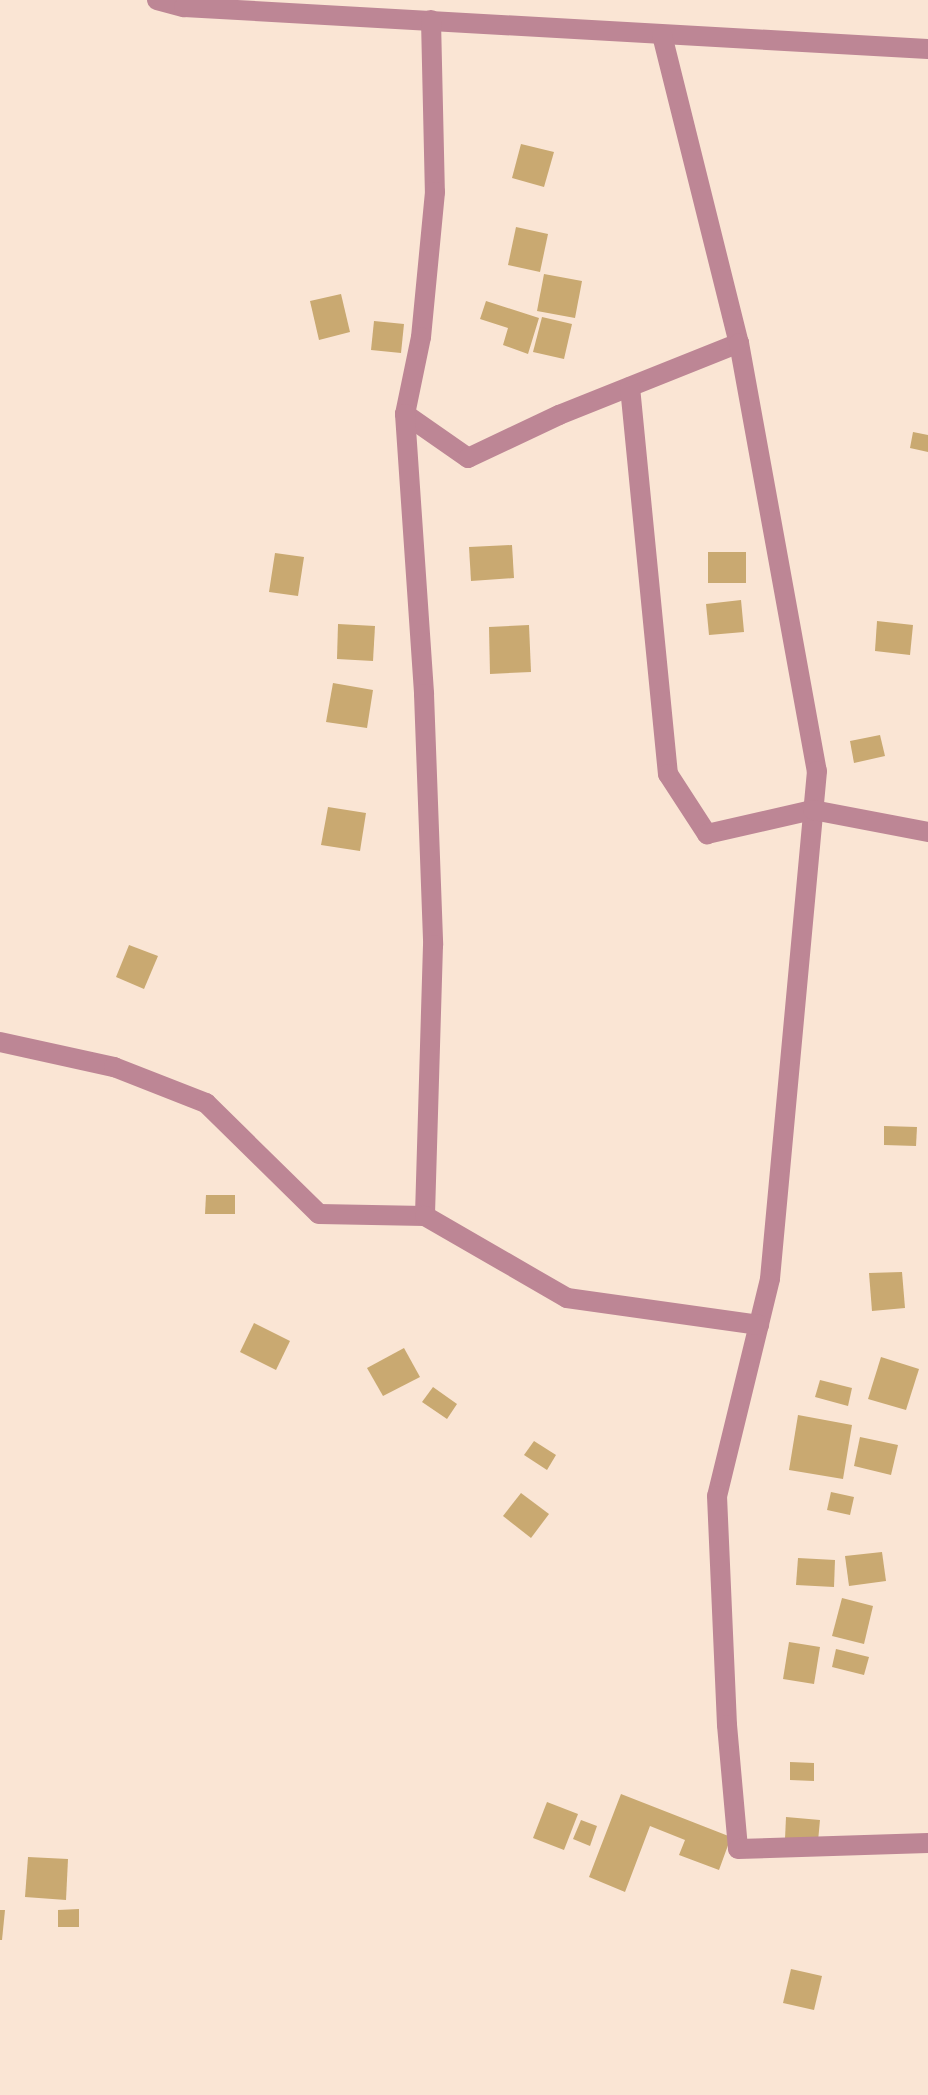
<!DOCTYPE html>
<style>
body{margin:0}
#map{position:relative;width:928px;height:2095px;overflow:hidden;background:#fae5d4;font-family:Literata,serif}
div>[style]{position:absolute}
.building>*{inset:0;background:#c9a971}
.minor>*{height:20px;margin:-10px;padding:0 10px;transform-origin:10px;border-radius:10px;background:#bd8695}
span{translate:-50% -50%;white-space:nowrap;text-align:center;line-height:1.15;-webkit-text-stroke:6px #fff;paint-order:stroke}
</style>
<div id="map">
<div class="building">
<div style="clip-path:polygon(521px 144px,554px 152px,544px 187px,512px 178px)"></div>
<div style="clip-path:polygon(516px 227px,548px 234px,540px 272px,508px 265px)"></div>
<div style="clip-path:polygon(544px 274px,582px 281px,575px 318px,537px 311px)"></div>
<div style="clip-path:polygon(341px 294px,350px 332px,319px 340px,310px 301px)"></div>
<div style="clip-path:polygon(486px 301px,539px 318px,528px 354px,503px 345px,508px 328px,480px 319px)"></div>
<div style="clip-path:polygon(542px 317px,572px 324px,564px 359px,533px 352px)"></div>
<div style="clip-path:polygon(374px 321px,404px 324px,401px 353px,371px 350px)"></div>
<div style="clip-path:polygon(913px 432px,928px 435px,928px 452px,910px 448px)"></div>
<div style="clip-path:polygon(512px 545px,514px 578px,471px 581px,469px 547px)"></div>
<div style="clip-path:polygon(708px 552px,746px 552px,746px 583px,708px 583px)"></div>
<div style="clip-path:polygon(275px 553px,304px 557px,298px 596px,269px 592px)"></div>
<div style="clip-path:polygon(741px 600px,744px 632px,709px 635px,706px 604px)"></div>
<div style="clip-path:polygon(877px 621px,913px 625px,910px 655px,875px 651px)"></div>
<div style="clip-path:polygon(338px 624px,375px 626px,373px 661px,337px 659px)"></div>
<div style="clip-path:polygon(529px 625px,531px 672px,490px 674px,489px 627px)"></div>
<div style="clip-path:polygon(333px 683px,373px 690px,367px 728px,326px 722px)"></div>
<div style="clip-path:polygon(880px 735px,885px 756px,854px 763px,850px 741px)"></div>
<div style="clip-path:polygon(328px 807px,366px 813px,360px 851px,321px 845px)"></div>
<div style="clip-path:polygon(129px 945px,158px 956px,144px 989px,116px 977px)"></div>
<div style="clip-path:polygon(884px 1126px,917px 1127px,916px 1146px,884px 1145px)"></div>
<div style="clip-path:polygon(206px 1195px,235px 1195px,235px 1214px,205px 1214px)"></div>
<div style="clip-path:polygon(902px 1272px,905px 1308px,872px 1311px,869px 1273px)"></div>
<div style="clip-path:polygon(254px 1323px,290px 1341px,276px 1370px,240px 1352px)"></div>
<div style="clip-path:polygon(404px 1348px,420px 1377px,383px 1396px,367px 1368px)"></div>
<div style="clip-path:polygon(881px 1357px,919px 1369px,906px 1410px,868px 1399px)"></div>
<div style="clip-path:polygon(820px 1380px,852px 1388px,848px 1406px,815px 1397px)"></div>
<div style="clip-path:polygon(433px 1387px,457px 1404px,447px 1419px,422px 1402px)"></div>
<div style="clip-path:polygon(798px 1415px,852px 1425px,843px 1479px,789px 1470px)"></div>
<div style="clip-path:polygon(860px 1437px,898px 1445px,891px 1475px,854px 1466px)"></div>
<div style="clip-path:polygon(534px 1441px,556px 1455px,547px 1470px,524px 1455px)"></div>
<div style="clip-path:polygon(831px 1492px,854px 1497px,850px 1515px,827px 1510px)"></div>
<div style="clip-path:polygon(521px 1493px,549px 1514px,531px 1538px,503px 1516px)"></div>
<div style="clip-path:polygon(882px 1552px,886px 1581px,849px 1586px,845px 1556px)"></div>
<div style="clip-path:polygon(798px 1558px,835px 1560px,834px 1587px,796px 1585px)"></div>
<div style="clip-path:polygon(842px 1598px,873px 1606px,864px 1644px,832px 1636px)"></div>
<div style="clip-path:polygon(789px 1642px,820px 1647px,814px 1684px,783px 1679px)"></div>
<div style="clip-path:polygon(836px 1649px,869px 1657px,864px 1675px,832px 1667px)"></div>
<div style="clip-path:polygon(790px 1762px,814px 1763px,814px 1781px,790px 1780px)"></div>
<div style="clip-path:polygon(621px 1794px,731px 1837px,719px 1870px,679px 1855px,685px 1840px,650px 1826px,625px 1892px,589px 1877px)"></div>
<div style="clip-path:polygon(547px 1802px,578px 1814px,564px 1850px,533px 1838px)"></div>
<div style="clip-path:polygon(786px 1817px,820px 1820px,818px 1841px,785px 1839px)"></div>
<div style="clip-path:polygon(581px 1820px,597px 1826px,590px 1846px,573px 1839px)"></div>
<div style="clip-path:polygon(28px 1857px,68px 1859px,66px 1900px,25px 1897px)"></div>
<div style="clip-path:polygon(79px 1909px,79px 1927px,58px 1927px,58px 1910px)"></div>
<div style="clip-path:polygon(0 1910px,5px 1910px,2px 1940px,0 1940px)"></div>
<div style="clip-path:polygon(791px 1969px,822px 1976px,814px 2010px,783px 2003px)"></div>
</div>
<div class="minor">
<div style="left:157px;top:0;width:28px;rotate:15deg"></div>
<div style="left:184px;top:7px;width:745px;rotate:3.23deg"></div>
<div style="left:431px;top:20px;width:172px;rotate:88.7deg"></div>
<div style="left:435px;top:192px;width:146px;rotate:95.5deg"></div>
<div style="left:421px;top:337px;width:79px;rotate:101.7deg"></div>
<div style="left:405px;top:414px;width:77px;rotate:34.9deg"></div>
<div style="left:468px;top:458px;width:101px;rotate:-25.3deg"></div>
<div style="left:559px;top:415px;width:194px;rotate:-21.8deg"></div>
<div style="left:662px;top:35px;width:317px;rotate:76deg"></div>
<div style="left:739px;top:343px;width:435px;rotate:79.7deg"></div>
<div style="left:817px;top:771px;width:510px;rotate:95.29deg"></div>
<div style="left:770px;top:1279px;width:223px;rotate:103.7deg"></div>
<div style="left:717px;top:1496px;width:229px;rotate:87.5deg"></div>
<div style="left:727px;top:1725px;width:124px;rotate:84.9deg"></div>
<div style="left:738px;top:1849px;width:190px;rotate:-1.8deg"></div>
<div style="left:630px;top:387px;width:389px;rotate:84.4deg"></div>
<div style="left:668px;top:774px;width:72px;rotate:57deg"></div>
<div style="left:707px;top:834px;width:109px;rotate:-12.8deg"></div>
<div style="left:813px;top:810px;width:117px;rotate:10.8deg"></div>
<div style="left:405px;top:414px;width:281px;rotate:86.1deg"></div>
<div style="left:424px;top:694px;width:251px;rotate:87.9deg"></div>
<div style="left:433px;top:945px;width:271px;rotate:91.7deg"></div>
<div style="left:0;top:1042px;width:117px;rotate:12.4deg"></div>
<div style="left:114px;top:1067px;width:99px;rotate:21.4deg"></div>
<div style="left:206px;top:1103px;width:158px;rotate:44.5deg"></div>
<div style="left:319px;top:1214px;width:106px;rotate:1.1deg"></div>
<div style="left:425px;top:1216px;width:164px;rotate:30deg"></div>
<div style="left:567px;top:1298px;width:194px;rotate:8deg"></div>
</div>
</div>
